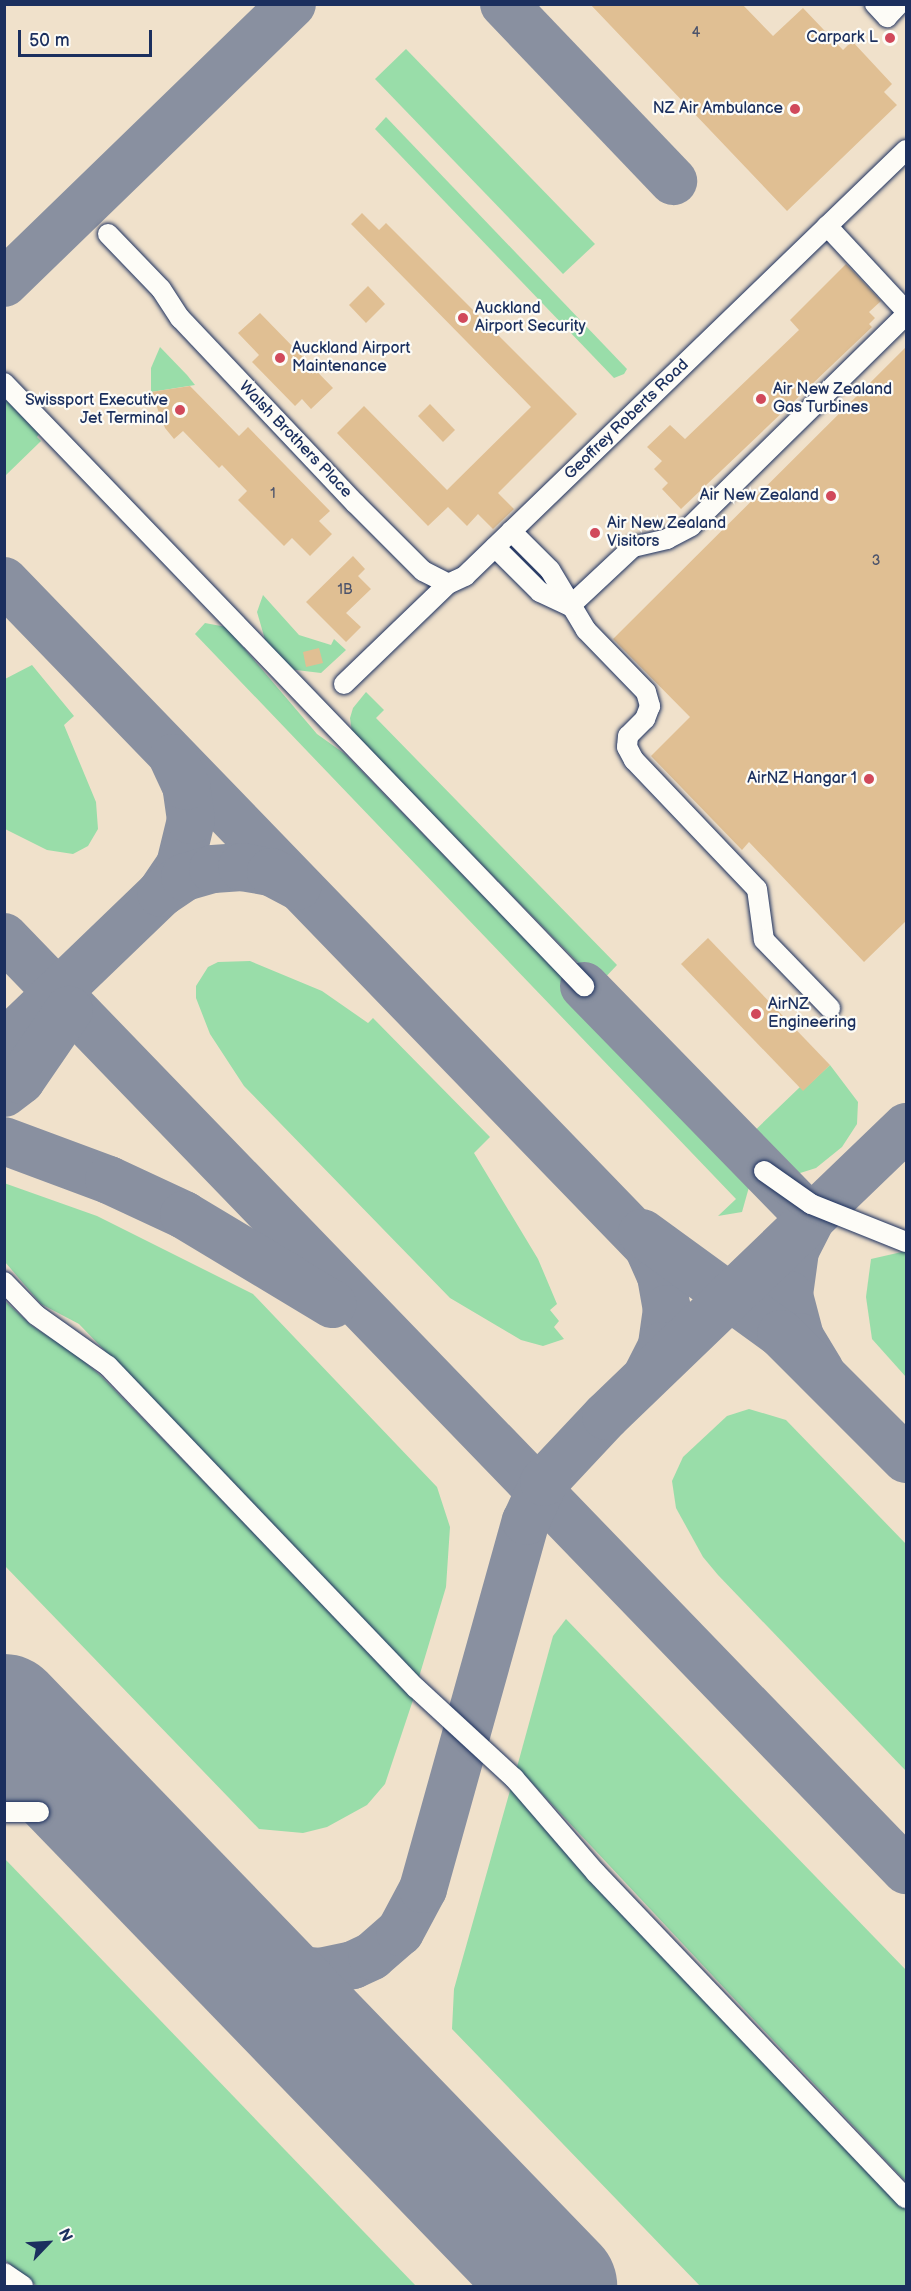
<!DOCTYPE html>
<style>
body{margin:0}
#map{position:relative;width:911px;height:2291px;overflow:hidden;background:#f7f0e3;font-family:"Balsamiq Sans",sans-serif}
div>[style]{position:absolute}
.built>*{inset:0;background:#f0e1cb}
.green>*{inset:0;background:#99dda9}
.taxiway>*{height:48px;margin:-24px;padding:0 24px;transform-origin:24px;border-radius:24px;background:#8990a0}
.runway>*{height:120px;margin:-60px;padding:0 60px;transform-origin:60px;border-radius:60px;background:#8990a0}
.building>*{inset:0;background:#e0bf93}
.roads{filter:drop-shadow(0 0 2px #1b2f5e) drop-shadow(0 0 2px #1b2f5e)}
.minor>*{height:20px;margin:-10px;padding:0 10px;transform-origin:10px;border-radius:10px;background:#fdfcf7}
.dots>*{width:16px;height:16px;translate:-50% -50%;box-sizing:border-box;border:3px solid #fdfcf7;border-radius:50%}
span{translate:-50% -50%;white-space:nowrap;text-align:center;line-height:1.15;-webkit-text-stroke:4.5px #fdfcf7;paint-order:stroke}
.number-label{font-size:14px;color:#4c536b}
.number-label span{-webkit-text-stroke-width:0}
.poi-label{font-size:16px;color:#1b2f5e}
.right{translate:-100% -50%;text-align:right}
.left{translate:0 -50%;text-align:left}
.street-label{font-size:16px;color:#1b2f5e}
.frame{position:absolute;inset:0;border:6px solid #1b2f5e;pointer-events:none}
.north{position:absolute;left:18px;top:2213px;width:60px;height:60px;-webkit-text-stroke:4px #fdfcf7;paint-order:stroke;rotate:65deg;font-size:16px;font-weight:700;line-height:24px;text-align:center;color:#1b2f5e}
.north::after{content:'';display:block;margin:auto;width:21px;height:27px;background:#1b2f5e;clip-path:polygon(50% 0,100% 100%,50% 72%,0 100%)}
.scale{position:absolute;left:18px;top:30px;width:134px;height:27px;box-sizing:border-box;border:3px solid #1b2f5e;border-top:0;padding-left:8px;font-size:18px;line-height:21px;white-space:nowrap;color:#1b2f5e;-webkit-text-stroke:4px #fdfcf7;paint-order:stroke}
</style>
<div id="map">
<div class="built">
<div style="clip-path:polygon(5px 5px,906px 5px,906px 2286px,5px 2286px)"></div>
</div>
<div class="green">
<div style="clip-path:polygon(406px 49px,595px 244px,563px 274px,375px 79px)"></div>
<div style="clip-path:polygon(386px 117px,627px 369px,624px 374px,614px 378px,375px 129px)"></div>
<div style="clip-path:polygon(160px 347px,187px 375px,195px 385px,151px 392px,151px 368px)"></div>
<div style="clip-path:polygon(5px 399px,39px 434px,37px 437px,41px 441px,5px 476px)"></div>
<div style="clip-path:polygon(263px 595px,299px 635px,331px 645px,334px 639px,346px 650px,321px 673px,288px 669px,266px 643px,257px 612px)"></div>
<div style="clip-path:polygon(205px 623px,226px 627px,317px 734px,345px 754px,746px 1166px,751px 1180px,742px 1212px,718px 1216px,736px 1199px,195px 634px)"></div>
<div style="clip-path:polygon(32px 665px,74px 716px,64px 725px,96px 802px,98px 829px,88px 846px,73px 854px,47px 850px,5px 829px,5px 679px)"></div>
<div style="clip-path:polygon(366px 692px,384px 710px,376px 718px,617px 965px,599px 984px,352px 732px,350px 718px,353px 708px)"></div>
<div style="clip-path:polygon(250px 961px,322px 991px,368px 1023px,373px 1018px,490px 1137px,474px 1153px,538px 1259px,557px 1304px,550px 1310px,559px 1321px,554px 1327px,564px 1339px,543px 1346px,521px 1340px,450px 1298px,244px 1086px,210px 1034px,196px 998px,196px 986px,208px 967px,218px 962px)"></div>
<div style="clip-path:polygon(830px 1065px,858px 1102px,857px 1124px,842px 1147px,816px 1168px,797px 1174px,784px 1172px,746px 1139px,800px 1087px,803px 1090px)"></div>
<div style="clip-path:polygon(4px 1183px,97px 1216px,253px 1294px,437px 1487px,450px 1527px,446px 1587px,419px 1677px,79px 1324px,41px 1304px,5px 1262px)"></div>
<div style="clip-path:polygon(906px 1251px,906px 1377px,872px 1339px,866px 1297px,871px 1259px)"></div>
<div style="clip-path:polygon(4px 1300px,32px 1326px,74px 1353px,101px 1376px,414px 1697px,385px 1784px,367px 1805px,327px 1827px,303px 1833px,259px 1829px,5px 1566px)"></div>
<div style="clip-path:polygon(749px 1409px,786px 1420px,906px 1544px,906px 1771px,718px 1575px,703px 1557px,676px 1508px,672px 1481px,683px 1457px,727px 1416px)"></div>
<div style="clip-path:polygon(566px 1619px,906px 1970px,906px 2182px,517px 1767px,553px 1636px)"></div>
<div style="clip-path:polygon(511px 1787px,591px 1881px,906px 2210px,906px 2286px,700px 2286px,452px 2029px,454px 1989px)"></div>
<div style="clip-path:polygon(5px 1859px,416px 2286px,37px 2286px,5px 2260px)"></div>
</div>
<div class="taxiway">
<div style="left:504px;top:4px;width:245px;rotate:46.3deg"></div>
<div style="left:4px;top:283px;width:401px;rotate:-44.1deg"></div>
<div style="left:4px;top:581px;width:926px;rotate:45.96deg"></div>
<div style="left:648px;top:1247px;width:32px;rotate:66deg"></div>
<div style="left:661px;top:1276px;width:34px;rotate:80deg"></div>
<div style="left:667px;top:1309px;width:37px;rotate:98deg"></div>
<div style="left:662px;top:1346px;width:31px;rotate:117deg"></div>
<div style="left:161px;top:893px;width:34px;rotate:-56deg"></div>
<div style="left:180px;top:865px;width:46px;rotate:-76.3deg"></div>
<div style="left:191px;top:820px;width:34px;rotate:-98deg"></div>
<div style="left:186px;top:786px;width:31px;rotate:-115deg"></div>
<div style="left:4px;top:937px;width:1298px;rotate:45.97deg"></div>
<div style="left:584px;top:986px;width:325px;rotate:45.7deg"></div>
<div style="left:811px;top:1219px;width:36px;rotate:117deg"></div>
<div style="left:795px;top:1251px;width:44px;rotate:97.8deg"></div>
<div style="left:789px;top:1295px;width:43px;rotate:75.3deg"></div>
<div style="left:800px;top:1337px;width:39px;rotate:59deg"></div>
<div style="left:4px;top:1044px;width:218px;rotate:-43.9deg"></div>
<div style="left:161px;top:893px;width:29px;rotate:-34deg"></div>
<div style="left:185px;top:877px;width:29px;rotate:-16deg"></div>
<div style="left:213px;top:869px;width:29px;rotate:-4deg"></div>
<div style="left:242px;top:867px;width:29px;rotate:10deg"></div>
<div style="left:271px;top:872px;width:30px;rotate:28deg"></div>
<div style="left:4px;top:1093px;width:21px;rotate:-37deg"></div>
<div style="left:21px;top:1080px;width:85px;rotate:-55.6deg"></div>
<div style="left:4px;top:1141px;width:112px;rotate:20.4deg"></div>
<div style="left:109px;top:1180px;width:83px;rotate:25deg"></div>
<div style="left:184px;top:1215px;width:173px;rotate:31deg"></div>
<div style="left:642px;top:1233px;width:172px;rotate:36deg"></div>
<div style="left:781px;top:1334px;width:177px;rotate:45deg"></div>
<div style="left:234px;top:1951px;width:33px;rotate:29deg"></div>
<div style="left:263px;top:1967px;width:57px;rotate:5deg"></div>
<div style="left:320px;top:1972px;width:34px;rotate:-12deg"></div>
<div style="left:353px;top:1965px;width:21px;rotate:-25deg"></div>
<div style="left:372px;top:1956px;width:37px;rotate:-41deg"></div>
<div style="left:400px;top:1932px;width:49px;rotate:-61.9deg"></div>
<div style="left:423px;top:1889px;width:382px;rotate:-74.4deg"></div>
<div style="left:526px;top:1521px;width:43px;rotate:-65.2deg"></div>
<div style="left:544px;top:1482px;width:91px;rotate:-46.8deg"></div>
<div style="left:606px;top:1416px;width:417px;rotate:-43.9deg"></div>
</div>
<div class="runway">
<div style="left:4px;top:1714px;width:796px;rotate:45.97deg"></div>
</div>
<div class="building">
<div style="clip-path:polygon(590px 4px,742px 4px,773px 36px,803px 8px,843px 50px,852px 41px,892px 84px,884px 92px,897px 105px,787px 211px)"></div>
<div style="clip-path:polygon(362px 213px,379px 230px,386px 223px,577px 414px,498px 493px,514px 509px,493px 529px,478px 514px,467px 526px,448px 507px,428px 526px,337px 433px,364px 406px,447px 490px,531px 407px,351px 224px)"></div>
<div style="clip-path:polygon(846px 264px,881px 301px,869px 312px,875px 318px,869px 324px,872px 327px,681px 509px,662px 489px,668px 483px,654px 469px,662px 461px,647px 447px,670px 425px,685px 439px,799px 330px,790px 320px)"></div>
<div style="clip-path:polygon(368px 286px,385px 304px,366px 323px,349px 305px)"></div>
<div style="clip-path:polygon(260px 313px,333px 388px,311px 409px,302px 399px,295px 406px,252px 362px,259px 355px,238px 333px)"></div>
<div style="clip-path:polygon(906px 347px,906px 921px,864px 962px,749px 842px,742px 850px,651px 756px,690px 717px,613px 639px)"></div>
<div style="clip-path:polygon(190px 386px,239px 436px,248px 427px,330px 511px,319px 521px,332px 534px,310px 556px,292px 538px,284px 546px,238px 500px,247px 491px,222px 465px,219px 468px,183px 431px,174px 439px,165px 428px,151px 392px)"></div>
<div style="clip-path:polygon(430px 404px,455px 430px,443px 442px,418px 416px)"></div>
<div style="clip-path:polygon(353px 556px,365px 569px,358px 576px,371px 589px,346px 613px,361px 627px,346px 642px,306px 602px)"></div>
<div style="clip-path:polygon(319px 648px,323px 663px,306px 667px,303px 652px)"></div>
<div style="clip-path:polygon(708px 938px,830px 1065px,803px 1091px,681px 964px)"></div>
</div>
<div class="roads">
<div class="minor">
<div style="left:875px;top:4px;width:18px;rotate:47deg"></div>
<div style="left:887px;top:17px;width:18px;rotate:-47deg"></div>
<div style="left:827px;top:226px;width:116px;rotate:47.1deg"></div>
<div style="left:108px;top:234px;width:76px;rotate:46.1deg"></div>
<div style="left:161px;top:289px;width:35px;rotate:57deg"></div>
<div style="left:180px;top:318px;width:255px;rotate:46.6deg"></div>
<div style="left:355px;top:503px;width:96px;rotate:45deg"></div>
<div style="left:423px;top:571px;width:28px;rotate:27deg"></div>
<div style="left:4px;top:383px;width:837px;rotate:46.11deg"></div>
<div style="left:511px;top:531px;width:55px;rotate:45deg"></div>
<div style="left:550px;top:570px;width:70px;rotate:59deg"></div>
<div style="left:586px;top:630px;width:86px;rotate:45.9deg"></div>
<div style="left:646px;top:692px;width:15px;rotate:74deg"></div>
<div style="left:650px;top:706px;width:14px;rotate:111deg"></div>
<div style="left:645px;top:719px;width:24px;rotate:135deg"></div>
<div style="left:628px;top:736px;width:11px;rotate:95deg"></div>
<div style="left:627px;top:747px;width:15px;rotate:62deg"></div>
<div style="left:634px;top:760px;width:178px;rotate:46.4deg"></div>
<div style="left:757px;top:889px;width:51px;rotate:82.2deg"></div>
<div style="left:764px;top:940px;width:95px;rotate:45.9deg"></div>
<div style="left:495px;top:547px;width:64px;rotate:45deg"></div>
<div style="left:540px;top:592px;width:33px;rotate:25deg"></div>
<div style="left:570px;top:606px;width:86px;rotate:-43.1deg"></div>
<div style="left:633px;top:547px;width:35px;rotate:-13deg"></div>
<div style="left:667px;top:539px;width:27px;rotate:-28deg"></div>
<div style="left:691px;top:526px;width:301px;rotate:-44.5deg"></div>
<div style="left:344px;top:684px;width:144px;rotate:-43.9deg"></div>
<div style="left:448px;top:584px;width:19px;rotate:-25deg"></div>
<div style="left:465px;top:576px;width:613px;rotate:-44.01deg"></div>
<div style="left:764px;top:1171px;width:57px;rotate:35.1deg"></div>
<div style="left:811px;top:1204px;width:102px;rotate:21.8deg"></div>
<div style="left:4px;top:1282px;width:46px;rotate:45.9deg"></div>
<div style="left:36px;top:1315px;width:88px;rotate:35.3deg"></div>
<div style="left:108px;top:1366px;width:446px;rotate:46.3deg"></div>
<div style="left:416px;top:1688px;width:133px;rotate:42.6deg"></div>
<div style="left:514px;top:1778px;width:125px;rotate:49.2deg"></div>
<div style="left:596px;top:1873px;width:449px;rotate:46.4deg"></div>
<div style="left:4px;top:1812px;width:35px"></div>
<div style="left:4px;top:2273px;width:23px;rotate:34deg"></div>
</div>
</div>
<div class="dots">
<div style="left:890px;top:38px;background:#d1495b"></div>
<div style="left:795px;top:109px;background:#d1495b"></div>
<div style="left:463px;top:318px;background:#d1495b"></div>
<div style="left:280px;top:358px;background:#d1495b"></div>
<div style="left:761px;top:399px;background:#d1495b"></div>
<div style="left:180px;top:410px;background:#d1495b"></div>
<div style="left:831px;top:496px;background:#d1495b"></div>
<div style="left:595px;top:533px;background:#d1495b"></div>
<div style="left:869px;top:779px;background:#d1495b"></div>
<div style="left:756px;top:1014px;background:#d1495b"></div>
</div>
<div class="number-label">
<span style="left:696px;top:33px">4</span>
<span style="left:273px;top:494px">1</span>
<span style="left:876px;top:561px">3</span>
<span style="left:345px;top:590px">1B</span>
</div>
<div class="poi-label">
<span class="right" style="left:878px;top:38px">Carpark L</span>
<span class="right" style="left:783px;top:109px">NZ Air Ambulance</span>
<span class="left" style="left:475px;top:318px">Auckland<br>Airport Security</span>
<span class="left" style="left:292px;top:358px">Auckland Airport<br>Maintenance</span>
<span class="left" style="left:773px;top:399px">Air New Zealand<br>Gas Turbines</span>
<span class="right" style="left:168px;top:410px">Swissport Executive<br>Jet Terminal</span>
<span class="right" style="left:819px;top:496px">Air New Zealand</span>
<span class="left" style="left:607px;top:533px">Air New Zealand<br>Visitors</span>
<span class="right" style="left:857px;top:779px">AirNZ Hangar 1</span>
<span class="left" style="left:768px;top:1014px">AirNZ<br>Engineering</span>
</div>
<div class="street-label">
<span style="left:627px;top:420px;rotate:-44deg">Geoffrey Roberts Road</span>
<span style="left:295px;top:440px;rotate:46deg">Walsh Brothers Place</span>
</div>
<div class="frame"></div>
<div class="north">N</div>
<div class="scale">50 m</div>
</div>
